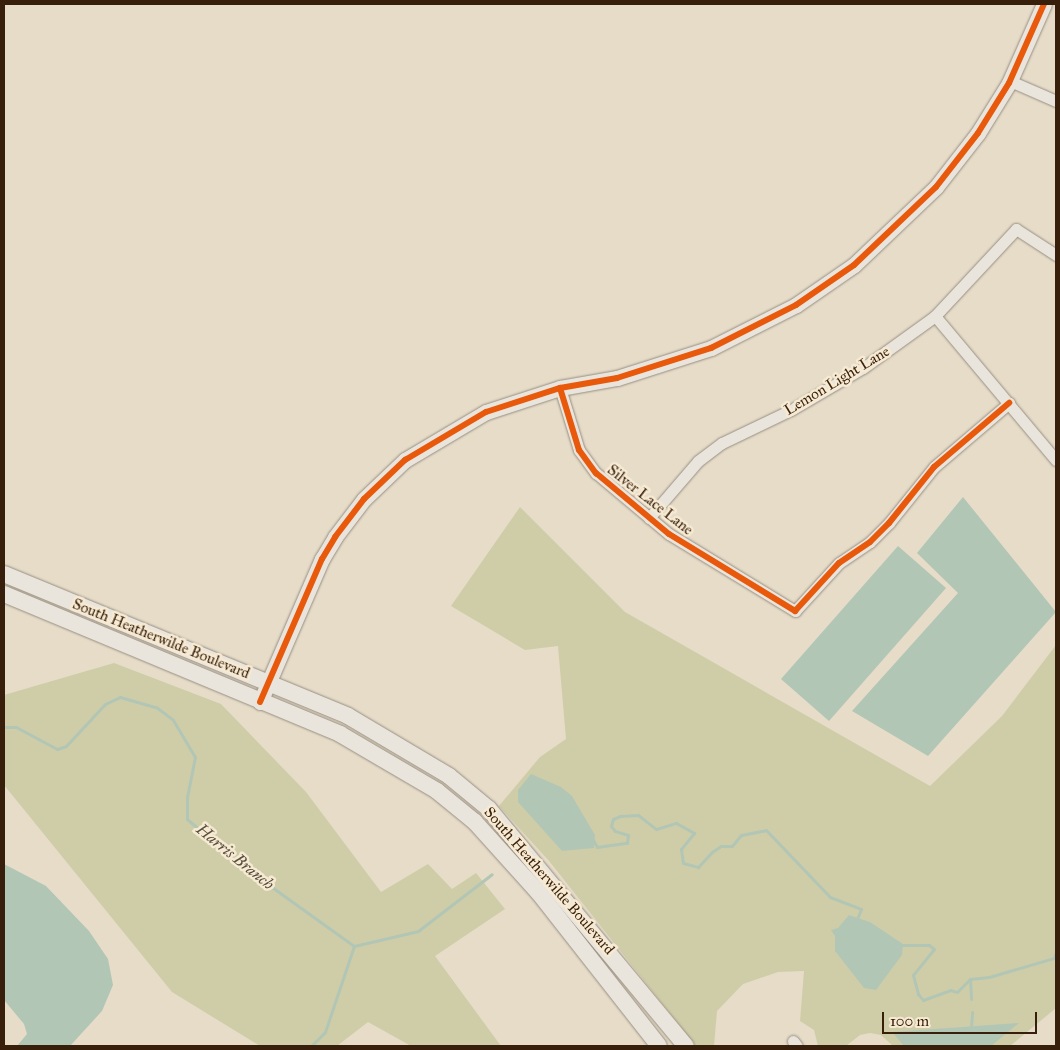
<!DOCTYPE html>
<style>
body{margin:0}
#map{position:relative;width:1060px;height:1050px;overflow:hidden;background:#e6dcc8;font-family:"IM FELL Great Primer",serif}
div>[style]{position:absolute}
.green>*{inset:0;background:#cfcda8}
.water>*{inset:0;background:#b2c6b5}
.stream>*{height:3px;margin:-1.5px;padding:0 1.5px;transform-origin:1.5px;border-radius:1.5px;background:#b2c6b5}
.roads{filter:drop-shadow(0 0 1px #988e81) drop-shadow(0 0 1px #988e81)}
.minor>*{height:11px;margin:-5.5px;padding:0 5.5px;transform-origin:5.5px;border-radius:5.5px;background:#eae5dc}
.tertiary>*{height:15px;margin:-7.5px;padding:0 7.5px;transform-origin:7.5px;border-radius:7.5px;background:#eae5dc}
.secondary>*{height:16px;margin:-8px;padding:0 8px;transform-origin:8px;border-radius:8px;background:#eae5dc}
.cycleway>*{height:6px;margin:-3px;padding:0 3px;transform-origin:3px;border-radius:3px;background:#e8590c}
span{translate:-50% -50%;white-space:nowrap;text-align:center;line-height:1.15;-webkit-text-stroke:5px #f7ead3;paint-order:stroke}
.street-label{font-size:15px;color:#381f0c}
.water-label{font-size:16px;color:#564e3c;font-style:italic}
.frame{position:absolute;inset:0;border:5px solid #381f0c;pointer-events:none}
.scale{position:absolute;left:882px;top:1012px;width:155px;height:22px;box-sizing:border-box;border:2px solid #381f0c;border-top:0;padding-left:6px;font-size:15px;line-height:18px;white-space:nowrap;color:#381f0c;-webkit-text-stroke:4px #f7ead3;paint-order:stroke}
</style>
<div id="map">
<div class="green">
<div style="clip-path:polygon(520px 507px,625px 612px,930px 786px,1002px 716px,1056px 645px,1056px 1008px,1010px 1046px,893px 1046px,881px 1035px,870px 1033px,860px 1035px,846px 1046px,818px 1046px,814px 1030px,800px 1021px,804px 971px,778px 972px,743px 984px,717px 1011px,714px 1046px,696px 1046px,549px 861px,499px 806px,540px 757px,566px 739px,558px 646px,525px 650px,451px 606px)"></div>
<div style="clip-path:polygon(114px 663px,221px 704px,306px 792px,381px 892px,428px 864px,452px 889px,476px 873px,505px 909px,435px 956px,501px 1046px,411px 1046px,368px 1022px,337px 1046px,260px 1046px,172px 992px,4px 785px,4px 695px)"></div>
</div>
<div class="water">
<div style="clip-path:polygon(963px 497px,1056px 612px,928px 756px,852px 711px,958px 593px,917px 553px)"></div>
<div style="clip-path:polygon(898px 546px,946px 588px,829px 721px,781px 679px)"></div>
<div style="clip-path:polygon(531px 774px,561px 787px,572px 796px,595px 835px,594px 848px,562px 851px,518px 802px,518px 790px)"></div>
<div style="clip-path:polygon(4px 864px,46px 886px,89px 931px,108px 959px,113px 985px,102px 1011px,70px 1046px,17px 1046px,27px 1034px,24px 1024px,4px 1000px)"></div>
<div style="clip-path:polygon(849px 915px,870px 922px,903px 944px,902px 955px,876px 990px,864px 988px,835px 951px,835px 936px,831px 930px,838px 928px)"></div>
<div style="clip-path:polygon(1019px 1023px,991px 1046px,904px 1046px,892px 1032px)"></div>
</div>
<div class="stream">
<div style="left:4px;top:727px;width:12px"></div>
<div style="left:16px;top:727px;width:47px;rotate:28.2deg"></div>
<div style="left:57px;top:749px;width:9px;rotate:-18deg"></div>
<div style="left:66px;top:746px;width:57px;rotate:-47.1deg"></div>
<div style="left:105px;top:704px;width:17px;rotate:-25deg"></div>
<div style="left:120px;top:697px;width:37px;rotate:16deg"></div>
<div style="left:156px;top:707px;width:21px;rotate:37deg"></div>
<div style="left:173px;top:720px;width:43px;rotate:59.3deg"></div>
<div style="left:195px;top:757px;width:41px;rotate:101.3deg"></div>
<div style="left:187px;top:797px;width:22px;rotate:90deg"></div>
<div style="left:187px;top:819px;width:66px;rotate:40.7deg"></div>
<div style="left:237px;top:862px;width:144px;rotate:35.7deg"></div>
<div style="left:592px;top:838px;width:10px;rotate:61deg"></div>
<div style="left:597px;top:847px;width:30px;rotate:-8deg"></div>
<div style="left:627px;top:843px;width:8px;rotate:-83deg"></div>
<div style="left:628px;top:835px;width:14px;rotate:-163deg"></div>
<div style="left:615px;top:831px;width:6px;rotate:-129deg"></div>
<div style="left:611px;top:826px;width:7px;rotate:-74deg"></div>
<div style="left:613px;top:819px;width:8px;rotate:-23deg"></div>
<div style="left:620px;top:816px;width:18px;rotate:-3deg"></div>
<div style="left:638px;top:815px;width:23px;rotate:38deg"></div>
<div style="left:656px;top:829px;width:21px;rotate:-17deg"></div>
<div style="left:676px;top:823px;width:21px;rotate:29deg"></div>
<div style="left:694px;top:833px;width:21px;rotate:129deg"></div>
<div style="left:681px;top:849px;width:14px;rotate:82deg"></div>
<div style="left:683px;top:863px;width:16px;rotate:15deg"></div>
<div style="left:698px;top:867px;width:21px;rotate:-47deg"></div>
<div style="left:712px;top:852px;width:11px;rotate:-34deg"></div>
<div style="left:721px;top:846px;width:11px"></div>
<div style="left:732px;top:846px;width:14px;rotate:-51deg"></div>
<div style="left:741px;top:835px;width:25px;rotate:-11deg"></div>
<div style="left:766px;top:830px;width:93px;rotate:46.3deg"></div>
<div style="left:830px;top:897px;width:33px;rotate:21deg"></div>
<div style="left:861px;top:909px;width:11px;rotate:112deg"></div>
<div style="left:901px;top:945px;width:28px"></div>
<div style="left:929px;top:945px;width:6px;rotate:39deg"></div>
<div style="left:934px;top:949px;width:33px;rotate:129deg"></div>
<div style="left:913px;top:975px;width:20px;rotate:75deg"></div>
<div style="left:918px;top:994px;width:8px;rotate:50deg"></div>
<div style="left:923px;top:1000px;width:29px;rotate:-20deg"></div>
<div style="left:950px;top:990px;width:7px;rotate:16deg"></div>
<div style="left:957px;top:992px;width:18px;rotate:-45deg"></div>
<div style="left:970px;top:979px;width:19px;rotate:-6deg"></div>
<div style="left:989px;top:977px;width:68px;rotate:-16.3deg"></div>
<div style="left:1054px;top:958px;width:6px;rotate:-72deg"></div>
<div style="left:354px;top:946px;width:66px;rotate:-13.2deg"></div>
<div style="left:418px;top:931px;width:93px;rotate:-37.6deg"></div>
<div style="left:970px;top:979px;width:20px;rotate:87deg"></div>
<div style="left:971px;top:1028px;width:16px;rotate:-86deg"></div>
<div style="left:311px;top:1046px;width:20px;rotate:-45deg"></div>
<div style="left:325px;top:1032px;width:91px;rotate:-71.4deg"></div>
</div>
<div class="roads">
<div class="minor">
<div style="left:1010px;top:81px;width:50px;rotate:23.5deg"></div>
<div style="left:935px;top:316px;width:188px;rotate:50deg"></div>
<div style="left:560px;top:388px;width:65px;rotate:73deg"></div>
<div style="left:579px;top:450px;width:29px;rotate:54deg"></div>
<div style="left:596px;top:473px;width:95px;rotate:39.9deg"></div>
<div style="left:669px;top:534px;width:148px;rotate:31.4deg"></div>
<div style="left:795px;top:611px;width:65px;rotate:-47.5deg"></div>
<div style="left:839px;top:563px;width:37px;rotate:-34deg"></div>
<div style="left:870px;top:542px;width:27px;rotate:-45deg"></div>
<div style="left:889px;top:523px;width:72px;rotate:-51.2deg"></div>
<div style="left:934px;top:467px;width:99px;rotate:-40.5deg"></div>
<div style="left:649px;top:518px;width:75px;rotate:-49.3deg"></div>
<div style="left:698px;top:461px;width:30px;rotate:-37deg"></div>
<div style="left:722px;top:443px;width:76px;rotate:-25.6deg"></div>
<div style="left:791px;top:410px;width:83px;rotate:-30.3deg"></div>
<div style="left:863px;top:368px;width:89px;rotate:-35.8deg"></div>
<div style="left:935px;top:316px;width:119px;rotate:-47deg"></div>
<div style="left:1016px;top:229px;width:48px;rotate:33deg"></div>
<div style="left:793px;top:1041px;width:6px;rotate:51deg"></div>
</div>
<div class="tertiary">
<div style="left:260px;top:702px;width:156px;rotate:-66.6deg"></div>
<div style="left:322px;top:559px;width:26px;rotate:-59deg"></div>
<div style="left:335px;top:537px;width:48px;rotate:-52.7deg"></div>
<div style="left:364px;top:499px;width:57px;rotate:-43.6deg"></div>
<div style="left:405px;top:460px;width:94px;rotate:-30.7deg"></div>
<div style="left:486px;top:412px;width:78px;rotate:-18deg"></div>
<div style="left:560px;top:388px;width:58px;rotate:-10deg"></div>
<div style="left:617px;top:378px;width:99px;rotate:-17.7deg"></div>
<div style="left:711px;top:348px;width:95px;rotate:-26.8deg"></div>
<div style="left:796px;top:305px;width:70px;rotate:-34.6deg"></div>
<div style="left:854px;top:265px;width:113px;rotate:-43.6deg"></div>
<div style="left:936px;top:187px;width:68px;rotate:-52.1deg"></div>
<div style="left:978px;top:133px;width:59px;rotate:-58.2deg"></div>
<div style="left:1009px;top:83px;width:86px;rotate:-66.1deg"></div>
</div>
<div class="secondary">
<div style="left:4px;top:574px;width:372px;rotate:22.4deg"></div>
<div style="left:348px;top:716px;width:117px;rotate:30.7deg"></div>
<div style="left:449px;top:776px;width:52px;rotate:39.5deg"></div>
<div style="left:489px;top:809px;width:308px;rotate:50.3deg"></div>
<div style="left:4px;top:594px;width:364px;rotate:22.6deg"></div>
<div style="left:340px;top:734px;width:113px;rotate:30.4deg"></div>
<div style="left:437px;top:791px;width:49px;rotate:39.2deg"></div>
<div style="left:475px;top:822px;width:96px;rotate:48deg"></div>
<div style="left:539px;top:893px;width:194px;rotate:51.9deg"></div>
</div>
</div>
<div class="cycleway">
<div style="left:560px;top:388px;width:65px;rotate:73deg"></div>
<div style="left:579px;top:450px;width:29px;rotate:54deg"></div>
<div style="left:596px;top:473px;width:95px;rotate:39.9deg"></div>
<div style="left:669px;top:534px;width:148px;rotate:31.4deg"></div>
<div style="left:795px;top:611px;width:65px;rotate:-47.5deg"></div>
<div style="left:839px;top:563px;width:37px;rotate:-34deg"></div>
<div style="left:870px;top:542px;width:27px;rotate:-45deg"></div>
<div style="left:889px;top:523px;width:72px;rotate:-51.2deg"></div>
<div style="left:934px;top:467px;width:99px;rotate:-40.5deg"></div>
<div style="left:260px;top:702px;width:156px;rotate:-66.6deg"></div>
<div style="left:322px;top:559px;width:26px;rotate:-59deg"></div>
<div style="left:335px;top:537px;width:48px;rotate:-52.7deg"></div>
<div style="left:364px;top:499px;width:57px;rotate:-43.6deg"></div>
<div style="left:405px;top:460px;width:94px;rotate:-30.7deg"></div>
<div style="left:486px;top:412px;width:78px;rotate:-18deg"></div>
<div style="left:560px;top:388px;width:58px;rotate:-10deg"></div>
<div style="left:617px;top:378px;width:99px;rotate:-17.7deg"></div>
<div style="left:711px;top:348px;width:95px;rotate:-26.8deg"></div>
<div style="left:796px;top:305px;width:70px;rotate:-34.6deg"></div>
<div style="left:854px;top:265px;width:113px;rotate:-43.6deg"></div>
<div style="left:936px;top:187px;width:68px;rotate:-52.1deg"></div>
<div style="left:978px;top:133px;width:59px;rotate:-58.2deg"></div>
<div style="left:1009px;top:83px;width:86px;rotate:-66.1deg"></div>
</div>
<div class="street-label">
<span style="left:837px;top:381px;rotate:-31deg">Lemon Light Lane</span>
<span style="left:650px;top:500px;rotate:38deg">Silver Lace Lane</span>
<span style="left:161px;top:639px;rotate:22deg">South Heatherwilde Boulevard</span>
<span style="left:549px;top:881px;rotate:49deg">South Heatherwilde Boulevard</span>
</div>
<div class="water-label">
<span style="left:235px;top:857px;rotate:39deg">Harris Branch</span>
</div>
<div class="frame"></div>
<div class="scale">100 m</div>
</div>
